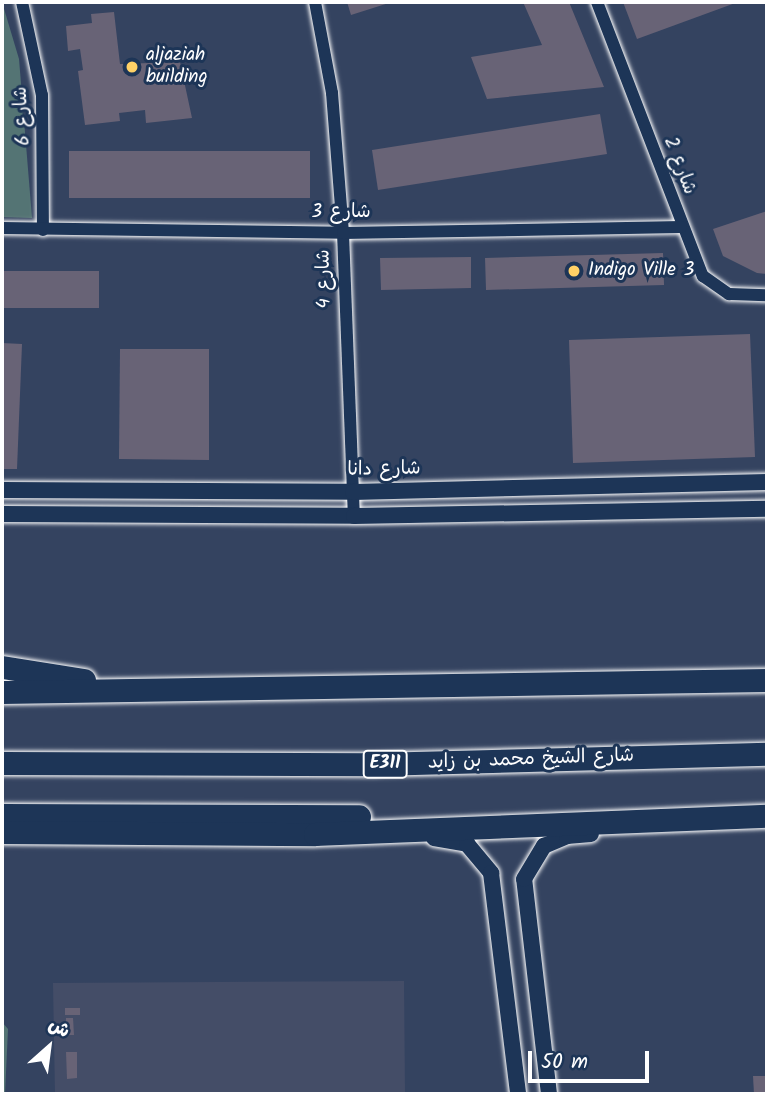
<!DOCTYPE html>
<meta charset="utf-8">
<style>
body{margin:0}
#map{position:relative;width:769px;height:1096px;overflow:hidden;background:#344360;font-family:Kalam,"Playpen Sans Arabic",sans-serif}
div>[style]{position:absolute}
.built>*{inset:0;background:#444d67}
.green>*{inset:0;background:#547474}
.building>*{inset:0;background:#686376}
.roads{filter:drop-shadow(0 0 2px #fff) drop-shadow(0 0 2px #fff)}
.minor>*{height:12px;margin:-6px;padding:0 6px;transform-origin:6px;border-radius:6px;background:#1d3557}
.tertiary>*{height:16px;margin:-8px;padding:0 8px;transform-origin:8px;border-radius:8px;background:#1d3557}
.motorway>*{height:23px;margin:-11.5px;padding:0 11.5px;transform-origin:11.5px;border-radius:11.5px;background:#1d3557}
.dots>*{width:19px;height:19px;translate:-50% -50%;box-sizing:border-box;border:4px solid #1d3557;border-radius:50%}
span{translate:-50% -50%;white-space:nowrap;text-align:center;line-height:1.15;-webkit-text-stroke:6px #1d3557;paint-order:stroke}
.shield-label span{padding:2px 5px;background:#1d3557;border:2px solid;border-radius:5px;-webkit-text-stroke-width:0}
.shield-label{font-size:18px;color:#fff;font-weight:700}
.poi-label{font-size:19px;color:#fff}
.left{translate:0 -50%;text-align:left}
.street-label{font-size:19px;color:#fff}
.frame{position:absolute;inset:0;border:4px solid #fff;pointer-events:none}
.north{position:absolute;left:14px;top:1012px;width:70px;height:70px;-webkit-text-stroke:5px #1d3557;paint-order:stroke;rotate:28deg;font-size:19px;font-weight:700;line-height:28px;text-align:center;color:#fff}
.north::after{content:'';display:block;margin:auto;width:24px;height:32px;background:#fff;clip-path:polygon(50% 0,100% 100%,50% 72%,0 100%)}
.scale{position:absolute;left:528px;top:1051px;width:121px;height:32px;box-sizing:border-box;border:4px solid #fff;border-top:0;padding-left:9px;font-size:21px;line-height:24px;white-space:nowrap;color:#fff;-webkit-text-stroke:5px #1d3557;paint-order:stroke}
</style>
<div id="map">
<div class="built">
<div style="clip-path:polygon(404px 981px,405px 1094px,55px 1094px,53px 983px)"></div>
</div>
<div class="green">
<div style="clip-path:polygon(2px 2px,19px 59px,32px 218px,2px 217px)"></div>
<div style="clip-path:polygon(2px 1022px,8px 1029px,5px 1094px,2px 1094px)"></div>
</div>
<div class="building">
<div style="clip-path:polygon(347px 2px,392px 2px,351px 15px)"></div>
<div style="clip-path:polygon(523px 2px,569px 2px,604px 87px,487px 99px,471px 57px,542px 45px)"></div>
<div style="clip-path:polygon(623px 2px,738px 2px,637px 39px)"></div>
<div style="clip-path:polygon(114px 12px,120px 64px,180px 62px,192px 118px,146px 123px,145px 110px,119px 113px,120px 121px,85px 125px,78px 71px,83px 70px,80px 49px,68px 51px,66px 26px,92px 23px,91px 14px)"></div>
<div style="clip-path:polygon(600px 114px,607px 154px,378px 190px,372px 150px)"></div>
<div style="clip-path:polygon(69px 151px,310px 151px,310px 198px,69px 198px)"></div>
<div style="clip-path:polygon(767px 211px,767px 274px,757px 273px,723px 256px,713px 229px)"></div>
<div style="clip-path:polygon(663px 253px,664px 285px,486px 290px,485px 258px)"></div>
<div style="clip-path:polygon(471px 257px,471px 288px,381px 290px,380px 258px)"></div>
<div style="clip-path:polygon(2px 271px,99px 271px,99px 308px,2px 308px)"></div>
<div style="clip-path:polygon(750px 334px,755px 457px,573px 463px,569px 340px)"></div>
<div style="clip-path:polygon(2px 343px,22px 344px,17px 469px,2px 469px)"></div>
<div style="clip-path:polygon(120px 349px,209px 349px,209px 460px,119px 459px)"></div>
<div style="clip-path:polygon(65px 1008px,80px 1008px,80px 1015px,65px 1015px)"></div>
<div style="clip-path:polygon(66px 1018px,73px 1018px,74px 1035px,66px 1035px)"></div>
<div style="clip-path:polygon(66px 1052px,77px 1052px,77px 1078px,67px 1079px)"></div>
<div style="clip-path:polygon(753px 1076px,767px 1076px,767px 1094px,754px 1094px)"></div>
</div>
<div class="roads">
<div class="minor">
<div style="left:22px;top:2px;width:95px;rotate:77.9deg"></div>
<div style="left:42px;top:95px;width:135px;rotate:89.6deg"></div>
<div style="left:315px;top:2px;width:93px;rotate:79.4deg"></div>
<div style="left:332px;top:93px;width:140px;rotate:85.5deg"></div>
<div style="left:343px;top:233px;width:283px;rotate:87.8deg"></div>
<div style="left:597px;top:2px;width:294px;rotate:68.9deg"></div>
<div style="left:703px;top:276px;width:32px;rotate:35deg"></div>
<div style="left:729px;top:294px;width:38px;rotate:2deg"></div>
<div style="left:2px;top:228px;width:341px;rotate:0.8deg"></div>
<div style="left:343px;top:233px;width:338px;rotate:-1deg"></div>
</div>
<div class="tertiary">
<div style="left:2px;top:490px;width:351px;rotate:0.3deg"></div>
<div style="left:353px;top:492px;width:414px;rotate:-1.4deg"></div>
<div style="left:2px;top:514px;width:352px;rotate:0.3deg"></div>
<div style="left:354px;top:516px;width:413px;rotate:-1deg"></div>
<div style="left:434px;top:838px;width:34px;rotate:10deg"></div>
<div style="left:467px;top:844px;width:38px;rotate:50deg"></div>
<div style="left:491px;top:873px;width:223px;rotate:83deg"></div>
<div style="left:549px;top:1094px;width:216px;rotate:-96.6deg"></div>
<div style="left:524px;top:879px;width:39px;rotate:-59deg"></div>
<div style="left:544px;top:846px;width:25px;rotate:-23deg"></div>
<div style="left:567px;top:836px;width:24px;rotate:-5deg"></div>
</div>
<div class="motorway">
<div style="left:2px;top:667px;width:83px;rotate:9deg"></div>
<div style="left:2px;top:692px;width:765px;rotate:-0.9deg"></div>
<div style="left:2px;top:763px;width:373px;rotate:0.2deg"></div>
<div style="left:375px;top:764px;width:392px;rotate:-1.5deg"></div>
<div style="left:2px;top:815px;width:357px;rotate:0.2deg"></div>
<div style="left:2px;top:832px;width:313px;rotate:0.4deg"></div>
<div style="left:315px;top:834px;width:452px;rotate:-2.3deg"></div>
</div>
</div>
<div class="dots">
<div style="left:132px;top:67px;background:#ffd166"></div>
<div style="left:574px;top:271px;background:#ffd166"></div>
</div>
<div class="shield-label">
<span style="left:385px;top:764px">E311</span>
</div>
<div class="poi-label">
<span class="left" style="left:146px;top:67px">aljaziah<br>building</span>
<span class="left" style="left:588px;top:271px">Indigo Ville 3</span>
</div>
<div class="street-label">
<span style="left:23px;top:116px;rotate:-93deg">شارع 6</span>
<span style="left:679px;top:166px;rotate:69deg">شارع 2</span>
<span style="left:341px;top:213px">شارع 3</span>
<span style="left:325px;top:279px;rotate:-91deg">شارع 4</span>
<span style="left:384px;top:470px;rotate:-1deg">شارع دانا</span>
<span style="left:531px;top:760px;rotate:-2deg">شارع الشيخ محمد بن زايد</span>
</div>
<div class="frame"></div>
<div class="north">ش</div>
<div class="scale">50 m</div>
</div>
